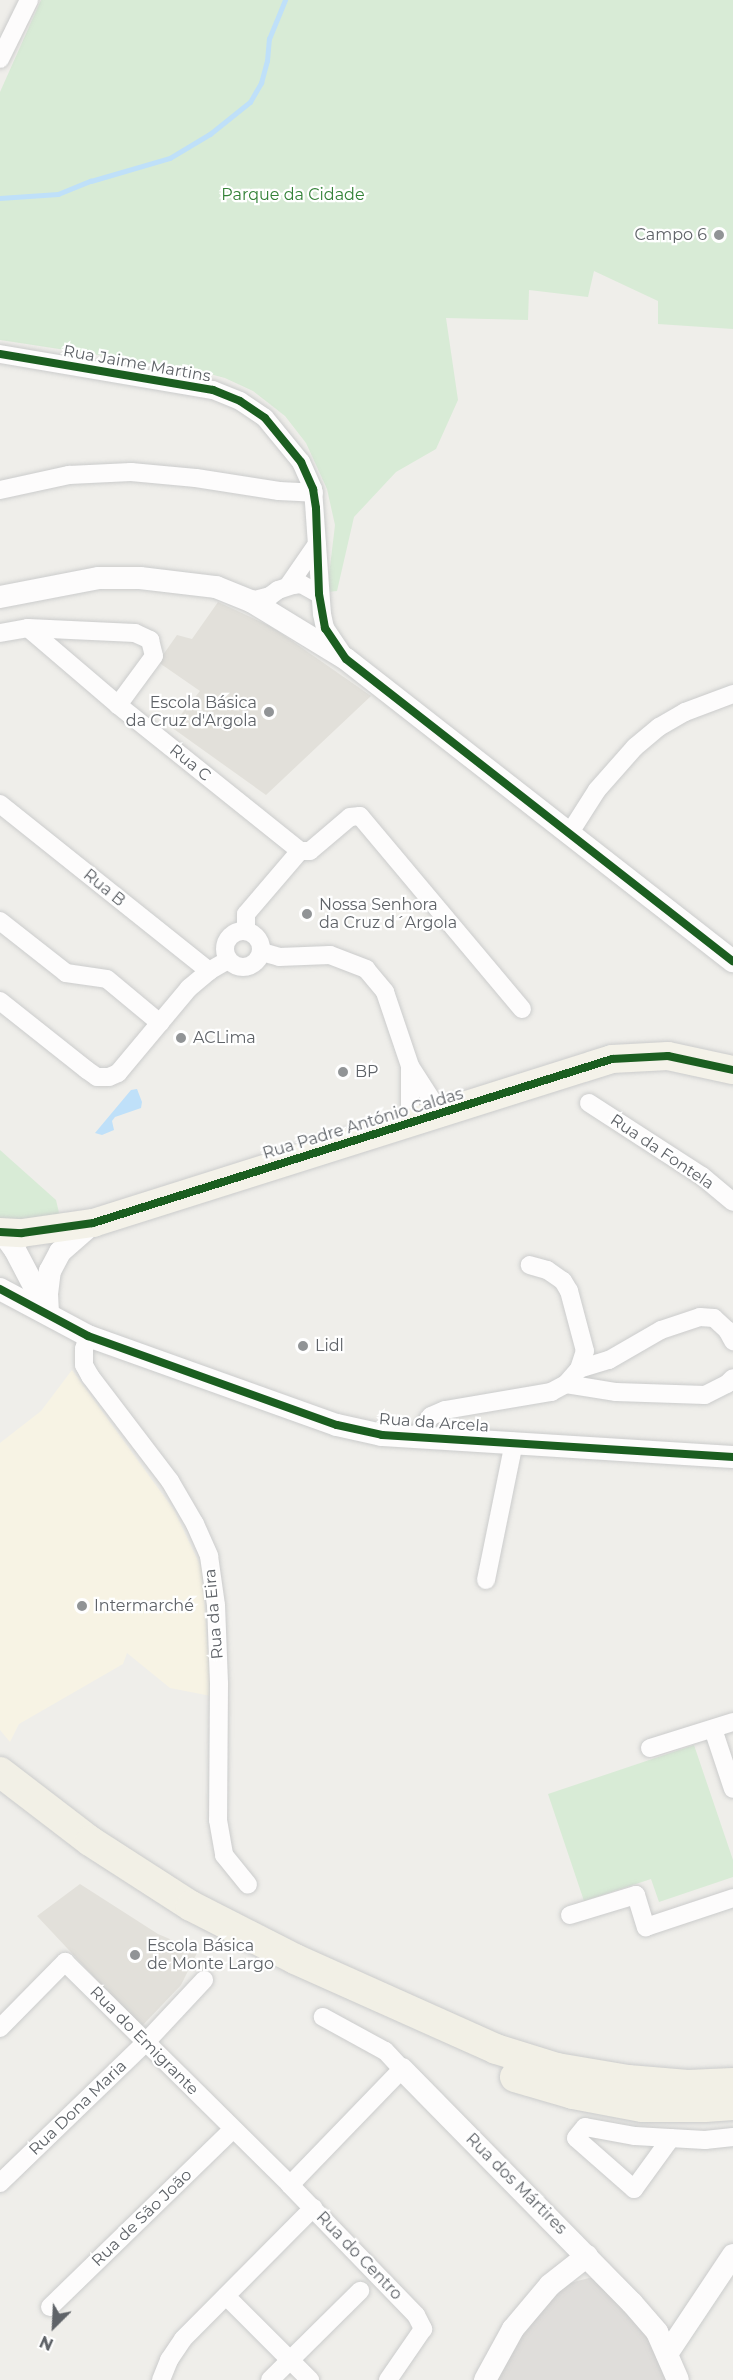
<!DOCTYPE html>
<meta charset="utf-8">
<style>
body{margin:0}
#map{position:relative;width:733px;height:2380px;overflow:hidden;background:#efeeea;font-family:Montserrat,sans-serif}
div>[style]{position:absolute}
.commercial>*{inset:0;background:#f7f3e4}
.industrial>*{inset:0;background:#dfddda}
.education>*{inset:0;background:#e2e0da}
.green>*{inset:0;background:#d8ebd6}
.water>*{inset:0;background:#bfe0f9}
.stream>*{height:4.5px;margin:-2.25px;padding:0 2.25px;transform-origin:2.25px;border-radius:2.25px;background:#bfe0f9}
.roads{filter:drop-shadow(0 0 2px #cbcccc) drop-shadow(0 0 2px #cbcccc)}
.minor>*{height:18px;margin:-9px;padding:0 9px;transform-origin:9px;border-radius:9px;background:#fdfcfc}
.minor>.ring{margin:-9px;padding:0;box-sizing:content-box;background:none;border:18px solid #fdfcfc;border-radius:50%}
.tertiary>*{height:22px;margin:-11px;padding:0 11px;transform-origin:11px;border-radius:11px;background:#fdfcfc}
.primary>*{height:28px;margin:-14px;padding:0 14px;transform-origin:14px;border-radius:14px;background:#f4f2e9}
.trunk>*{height:30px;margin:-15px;padding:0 15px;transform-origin:15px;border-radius:15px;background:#f2f0e6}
.cycleway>*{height:8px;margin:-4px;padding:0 4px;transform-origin:4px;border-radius:4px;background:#1b5e20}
.dots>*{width:16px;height:16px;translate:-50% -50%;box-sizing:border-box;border:3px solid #fff;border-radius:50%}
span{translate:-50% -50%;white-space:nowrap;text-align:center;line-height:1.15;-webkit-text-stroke:4.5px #fff;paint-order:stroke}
.park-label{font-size:16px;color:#348238}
.poi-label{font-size:16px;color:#5f6368}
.right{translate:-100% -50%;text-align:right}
.left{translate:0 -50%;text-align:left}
.street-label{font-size:16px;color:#5f6368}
.north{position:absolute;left:24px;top:2296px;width:60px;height:60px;-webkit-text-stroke:4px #fff;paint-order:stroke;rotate:204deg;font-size:16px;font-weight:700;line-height:24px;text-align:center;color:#5f6368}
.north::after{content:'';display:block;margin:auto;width:21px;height:27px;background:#5f6368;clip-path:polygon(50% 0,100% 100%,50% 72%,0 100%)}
</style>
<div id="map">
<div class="commercial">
<div style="clip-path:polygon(72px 1370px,174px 1510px,202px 1569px,211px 1696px,170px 1688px,127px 1653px,123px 1664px,19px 1724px,10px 1742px,0 1730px,0 1443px,41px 1411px)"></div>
</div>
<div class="industrial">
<div style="clip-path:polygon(589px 2278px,599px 2278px,642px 2323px,668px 2380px,493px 2380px,508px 2346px,566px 2284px)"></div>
</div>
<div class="education">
<div style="clip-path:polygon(218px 602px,272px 627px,371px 696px,266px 795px,171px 727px,200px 691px,158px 662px,177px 635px,192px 639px)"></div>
<div style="clip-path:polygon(80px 1884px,158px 1934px,198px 1951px,181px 1985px,141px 2027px,37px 1916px)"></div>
</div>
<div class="green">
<div style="clip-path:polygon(41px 0,733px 0,733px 329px,658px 324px,658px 301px,594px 271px,588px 297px,529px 290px,528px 320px,446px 318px,458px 400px,436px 449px,396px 472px,354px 517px,337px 591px,327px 592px,335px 525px,327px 489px,306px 443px,285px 416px,253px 391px,225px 378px,191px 369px,0 340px,0 92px)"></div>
<div style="clip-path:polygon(0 1150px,56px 1200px,61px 1221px,0 1219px)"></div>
<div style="clip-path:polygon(694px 1745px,733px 1860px,733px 1877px,659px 1902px,651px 1879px,584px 1901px,548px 1794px)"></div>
</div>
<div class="water">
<div style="clip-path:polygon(137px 1089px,142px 1102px,141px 1108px,115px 1117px,112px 1121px,114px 1130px,102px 1135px,95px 1133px,131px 1090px)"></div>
</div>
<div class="stream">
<div style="left:0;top:198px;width:58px;rotate:-3.9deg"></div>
<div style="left:58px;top:194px;width:35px;rotate:-22deg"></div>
<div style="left:91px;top:181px;width:82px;rotate:-16.2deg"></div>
<div style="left:170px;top:158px;width:47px;rotate:-31deg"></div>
<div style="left:210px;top:134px;width:51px;rotate:-38.7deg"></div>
<div style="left:250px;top:102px;width:22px;rotate:-60deg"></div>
<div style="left:261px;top:83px;width:23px;rotate:-75deg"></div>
<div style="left:267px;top:61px;width:22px;rotate:-85deg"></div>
<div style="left:269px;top:39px;width:42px;rotate:-67.7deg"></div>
</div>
<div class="roads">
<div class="minor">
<div style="left:0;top:59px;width:66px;rotate:-63.8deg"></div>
<div style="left:0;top:354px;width:216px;rotate:9.6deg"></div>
<div style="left:213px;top:390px;width:29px;rotate:22deg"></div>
<div style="left:240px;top:401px;width:30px;rotate:34deg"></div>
<div style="left:265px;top:418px;width:57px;rotate:50.7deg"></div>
<div style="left:301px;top:462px;width:30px;rotate:66deg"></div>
<div style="left:313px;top:489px;width:125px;rotate:85.9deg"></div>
<div style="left:322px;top:614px;width:14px;rotate:78deg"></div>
<div style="left:325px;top:628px;width:32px;rotate:56deg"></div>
<div style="left:0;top:490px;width:71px;rotate:-12.3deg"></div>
<div style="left:69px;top:475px;width:62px;rotate:-2.8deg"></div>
<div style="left:131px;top:472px;width:65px;rotate:5.3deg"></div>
<div style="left:196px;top:478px;width:84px;rotate:8.9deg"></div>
<div style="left:279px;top:491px;width:35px;rotate:3deg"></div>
<div style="left:288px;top:586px;width:51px;rotate:-55.4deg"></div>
<div style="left:251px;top:601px;width:20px;rotate:-15deg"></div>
<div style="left:270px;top:596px;width:10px;rotate:-37deg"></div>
<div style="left:278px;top:590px;width:16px;rotate:-18deg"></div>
<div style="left:293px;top:585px;width:8px;rotate:-7deg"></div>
<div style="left:301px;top:584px;width:21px;rotate:29deg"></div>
<div style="left:28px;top:628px;width:107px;rotate:2.7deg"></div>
<div style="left:135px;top:633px;width:17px;rotate:25deg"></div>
<div style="left:150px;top:640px;width:16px;rotate:76deg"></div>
<div style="left:154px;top:656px;width:61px;rotate:126.3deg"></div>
<div style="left:0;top:633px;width:28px;rotate:-10deg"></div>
<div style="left:28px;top:628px;width:118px;rotate:40.5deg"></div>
<div style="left:118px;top:705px;width:233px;rotate:38.7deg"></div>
<div style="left:0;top:804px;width:268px;rotate:38.6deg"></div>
<div style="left:569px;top:834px;width:52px;rotate:-57.5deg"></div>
<div style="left:597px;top:790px;width:57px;rotate:-48.5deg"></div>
<div style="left:635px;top:747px;width:31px;rotate:-40deg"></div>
<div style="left:659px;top:727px;width:30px;rotate:-30deg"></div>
<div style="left:685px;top:712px;width:51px;rotate:-20.6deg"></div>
<div style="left:300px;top:851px;width:10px"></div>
<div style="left:310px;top:851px;width:52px;rotate:-40.4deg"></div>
<div style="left:350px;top:817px;width:10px;rotate:-6deg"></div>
<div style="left:360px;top:816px;width:252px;rotate:50deg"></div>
<div style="left:0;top:921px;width:84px;rotate:38.2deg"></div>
<div style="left:66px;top:973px;width:41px;rotate:8.3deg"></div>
<div style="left:107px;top:979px;width:69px;rotate:39.7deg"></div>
<div style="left:246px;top:930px;width:16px;rotate:-90deg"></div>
<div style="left:246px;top:914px;width:83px;rotate:-49.4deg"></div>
<div class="ring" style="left:225px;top:931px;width:18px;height:18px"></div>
<div style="left:262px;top:952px;width:18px;rotate:16deg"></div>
<div style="left:279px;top:957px;width:51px;rotate:-2.2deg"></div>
<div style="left:330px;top:955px;width:39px;rotate:21deg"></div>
<div style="left:366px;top:969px;width:30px;rotate:50deg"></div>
<div style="left:385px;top:992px;width:78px;rotate:71.3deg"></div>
<div style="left:410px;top:1066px;width:56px;rotate:57.4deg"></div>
<div style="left:0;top:1001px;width:111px;rotate:38.4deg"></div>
<div style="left:87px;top:1070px;width:12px;rotate:35deg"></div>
<div style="left:97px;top:1077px;width:12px"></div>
<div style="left:109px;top:1077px;width:10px;rotate:-24deg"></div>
<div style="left:118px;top:1073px;width:111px;rotate:-50.1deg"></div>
<div style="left:189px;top:988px;width:26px;rotate:-40deg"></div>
<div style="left:209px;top:971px;width:22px;rotate:-30deg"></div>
<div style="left:410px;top:1068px;width:55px;rotate:90deg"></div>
<div style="left:589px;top:1103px;width:135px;rotate:32.9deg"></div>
<div style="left:702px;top:1176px;width:40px;rotate:40deg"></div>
<div style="left:88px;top:1336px;width:14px;rotate:107deg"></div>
<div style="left:84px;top:1349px;width:16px;rotate:90deg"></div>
<div style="left:84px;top:1365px;width:13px;rotate:61deg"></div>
<div style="left:90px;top:1376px;width:132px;rotate:52.7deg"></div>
<div style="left:170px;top:1481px;width:50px;rotate:59.8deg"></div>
<div style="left:195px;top:1524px;width:35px;rotate:66deg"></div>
<div style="left:209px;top:1556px;width:49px;rotate:81.9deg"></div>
<div style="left:216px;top:1605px;width:79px;rotate:87.8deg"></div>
<div style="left:219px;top:1684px;width:136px;rotate:90.4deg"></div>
<div style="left:218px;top:1820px;width:36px;rotate:80deg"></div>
<div style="left:224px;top:1855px;width:38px;rotate:51deg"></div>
<div style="left:579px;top:1369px;width:31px;rotate:-17deg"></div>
<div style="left:609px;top:1360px;width:60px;rotate:-30deg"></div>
<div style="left:661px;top:1330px;width:41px;rotate:-18.4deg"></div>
<div style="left:700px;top:1317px;width:14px;rotate:4deg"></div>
<div style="left:714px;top:1318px;width:18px;rotate:43deg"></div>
<div style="left:727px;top:1330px;width:13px;rotate:61deg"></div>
<div style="left:566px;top:1384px;width:51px;rotate:9.1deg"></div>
<div style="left:616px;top:1392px;width:89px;rotate:1.9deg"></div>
<div style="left:705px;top:1395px;width:25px;rotate:-27deg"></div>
<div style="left:727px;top:1384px;width:8px;rotate:-45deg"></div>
<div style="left:415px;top:1438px;width:27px;rotate:-54deg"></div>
<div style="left:431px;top:1416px;width:15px;rotate:-23deg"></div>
<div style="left:445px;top:1410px;width:108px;rotate:-9.6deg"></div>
<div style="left:551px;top:1392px;width:17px;rotate:-28deg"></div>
<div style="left:566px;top:1384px;width:20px;rotate:-49deg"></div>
<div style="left:579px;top:1369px;width:19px;rotate:-72deg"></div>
<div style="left:585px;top:1351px;width:62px;rotate:-104.9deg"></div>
<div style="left:569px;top:1291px;width:12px;rotate:-121deg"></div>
<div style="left:563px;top:1281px;width:19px;rotate:-145deg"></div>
<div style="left:547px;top:1270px;width:18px;rotate:-164deg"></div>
<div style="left:486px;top:1580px;width:141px;rotate:-78.5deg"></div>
<div style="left:713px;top:1729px;width:63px;rotate:71.6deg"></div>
<div style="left:650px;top:1748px;width:87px;rotate:-17.4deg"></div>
<div style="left:570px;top:1915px;width:69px;rotate:-16.9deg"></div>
<div style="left:636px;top:1895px;width:34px;rotate:73deg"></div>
<div style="left:646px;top:1927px;width:92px;rotate:-18.4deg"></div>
<div style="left:0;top:2028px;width:93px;rotate:-45.4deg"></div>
<div style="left:65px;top:1962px;width:317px;rotate:44.7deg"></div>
<div style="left:290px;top:2185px;width:181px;rotate:45.9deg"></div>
<div style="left:416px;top:2315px;width:16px;rotate:63deg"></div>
<div style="left:423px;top:2329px;width:62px;rotate:124.5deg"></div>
<div style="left:671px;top:2138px;width:63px;rotate:126deg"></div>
<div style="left:634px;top:2189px;width:77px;rotate:-138.7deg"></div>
<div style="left:576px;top:2138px;width:14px;rotate:-51deg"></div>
<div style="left:585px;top:2127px;width:51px;rotate:10.2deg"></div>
<div style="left:635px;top:2136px;width:70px;rotate:3.3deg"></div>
<div style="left:705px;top:2140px;width:28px;rotate:-6deg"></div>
<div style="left:0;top:2183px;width:203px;rotate:-44deg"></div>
<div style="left:146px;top:2042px;width:85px;rotate:-46.9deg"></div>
<div style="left:290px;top:2185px;width:161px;rotate:-46deg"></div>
<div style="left:402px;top:2069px;width:25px;rotate:-133deg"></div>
<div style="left:385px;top:2051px;width:71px;rotate:-151.3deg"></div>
<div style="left:226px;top:2296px;width:119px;rotate:45deg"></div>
<div style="left:50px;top:2307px;width:255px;rotate:-44.2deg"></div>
<div style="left:161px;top:2380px;width:22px;rotate:-68deg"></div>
<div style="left:169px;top:2360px;width:25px;rotate:-56deg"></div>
<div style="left:183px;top:2339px;width:185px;rotate:-45.2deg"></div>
<div style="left:270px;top:2380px;width:127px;rotate:-44.7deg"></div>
</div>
<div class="tertiary">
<div style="left:0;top:597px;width:101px;rotate:-10.9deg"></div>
<div style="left:99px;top:578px;width:41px"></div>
<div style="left:140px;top:578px;width:77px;rotate:6.8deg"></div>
<div style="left:216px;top:587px;width:38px;rotate:22deg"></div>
<div style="left:251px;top:601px;width:111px;rotate:31.4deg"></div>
<div style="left:346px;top:659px;width:491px;rotate:38deg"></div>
<div style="left:2px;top:1232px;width:22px;rotate:54deg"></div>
<div style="left:15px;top:1250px;width:67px;rotate:62.3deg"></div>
<div style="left:0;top:1289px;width:100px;rotate:28.1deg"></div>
<div style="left:88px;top:1336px;width:264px;rotate:19.7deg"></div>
<div style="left:337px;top:1425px;width:46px;rotate:12.5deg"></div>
<div style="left:382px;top:1435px;width:352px;rotate:3.6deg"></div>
<div style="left:48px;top:1313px;width:19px;rotate:-93deg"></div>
<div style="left:47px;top:1294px;width:23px;rotate:-83deg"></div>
<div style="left:50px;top:1271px;width:21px;rotate:-62deg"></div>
<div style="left:60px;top:1252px;width:44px;rotate:-41.3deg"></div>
<div style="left:402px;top:2069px;width:328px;rotate:45.5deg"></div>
<div style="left:632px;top:2303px;width:38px;rotate:49deg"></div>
<div style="left:657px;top:2332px;width:52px;rotate:66.4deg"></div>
<div style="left:667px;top:2354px;width:119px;rotate:-56.3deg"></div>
<div style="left:485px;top:2380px;width:58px;rotate:-61.2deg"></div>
<div style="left:513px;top:2329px;width:57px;rotate:-49.9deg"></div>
<div style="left:550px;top:2285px;width:47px;rotate:-38.1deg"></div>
</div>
<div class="primary">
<div style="left:0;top:1232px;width:22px;rotate:3deg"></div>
<div style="left:22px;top:1233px;width:72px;rotate:-8deg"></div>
<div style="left:93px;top:1223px;width:544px;rotate:-17.54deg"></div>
<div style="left:612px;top:1059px;width:56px;rotate:-3.1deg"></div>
<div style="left:668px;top:1056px;width:66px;rotate:12.2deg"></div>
</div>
<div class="trunk">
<div style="left:0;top:1772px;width:113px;rotate:37.5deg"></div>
<div style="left:90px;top:1841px;width:120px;rotate:32.8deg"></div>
<div style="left:191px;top:1906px;width:117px;rotate:27deg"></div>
<div style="left:295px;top:1959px;width:220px;rotate:24.1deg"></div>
<div style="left:496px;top:2049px;width:64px;rotate:17.3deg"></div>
<div style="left:557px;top:2068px;width:72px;rotate:9.6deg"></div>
<div style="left:628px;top:2080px;width:60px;rotate:4.8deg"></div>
<div style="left:688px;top:2085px;width:45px;rotate:-2.5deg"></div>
<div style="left:515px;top:2077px;width:60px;rotate:16.3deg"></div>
<div style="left:573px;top:2094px;width:70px;rotate:10.7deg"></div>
<div style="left:642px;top:2107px;width:63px"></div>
<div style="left:705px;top:2107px;width:28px;rotate:-4deg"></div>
</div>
</div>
<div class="cycleway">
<div style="left:0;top:354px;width:216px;rotate:9.6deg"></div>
<div style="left:213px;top:390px;width:29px;rotate:22deg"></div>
<div style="left:240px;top:401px;width:30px;rotate:34deg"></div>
<div style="left:265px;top:418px;width:57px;rotate:50.7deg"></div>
<div style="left:301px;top:462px;width:30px;rotate:66deg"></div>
<div style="left:313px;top:489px;width:19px;rotate:81deg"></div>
<div style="left:316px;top:508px;width:86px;rotate:88deg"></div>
<div style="left:319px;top:594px;width:35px;rotate:80deg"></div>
<div style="left:325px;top:628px;width:37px;rotate:56deg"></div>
<div style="left:346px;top:659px;width:491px;rotate:38deg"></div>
<div style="left:0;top:1232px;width:22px;rotate:3deg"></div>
<div style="left:22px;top:1233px;width:72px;rotate:-8deg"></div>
<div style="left:93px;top:1223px;width:544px;rotate:-17.54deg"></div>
<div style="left:612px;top:1059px;width:56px;rotate:-3.1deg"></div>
<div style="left:668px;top:1056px;width:66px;rotate:12.2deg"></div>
<div style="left:0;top:1289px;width:100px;rotate:28.1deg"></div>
<div style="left:88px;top:1336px;width:264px;rotate:19.7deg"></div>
<div style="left:337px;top:1425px;width:46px;rotate:12.5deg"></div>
<div style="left:382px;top:1435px;width:352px;rotate:3.6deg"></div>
</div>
<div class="dots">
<div style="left:719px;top:235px;background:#919496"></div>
<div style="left:269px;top:712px;background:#919496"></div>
<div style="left:307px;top:914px;background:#919496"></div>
<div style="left:181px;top:1038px;background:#919496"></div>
<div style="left:343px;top:1072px;background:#919496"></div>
<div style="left:303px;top:1346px;background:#919496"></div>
<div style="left:82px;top:1606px;background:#919496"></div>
<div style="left:135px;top:1955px;background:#919496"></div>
</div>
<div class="park-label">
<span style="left:293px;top:195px">Parque da Cidade</span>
</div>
<div class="poi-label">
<span class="right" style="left:707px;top:235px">Campo 6</span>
<span class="right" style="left:257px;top:712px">Escola Básica<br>da Cruz d'Argola</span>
<span class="left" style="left:319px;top:914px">Nossa Senhora<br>da Cruz d´Argola</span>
<span class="left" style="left:193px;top:1038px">ACLima</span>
<span class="left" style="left:355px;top:1072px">BP</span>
<span class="left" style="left:315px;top:1346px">Lidl</span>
<span class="left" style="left:94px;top:1606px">Intermarché</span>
<span class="left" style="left:147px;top:1955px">Escola Básica<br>de Monte Largo</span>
</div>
<div class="street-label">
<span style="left:137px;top:364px;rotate:10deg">Rua Jaime Martins</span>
<span style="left:190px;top:763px;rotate:39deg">Rua C</span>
<span style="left:104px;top:888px;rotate:39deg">Rua B</span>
<span style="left:363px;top:1124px;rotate:-17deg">Rua Padre António Caldas</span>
<span style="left:662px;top:1152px;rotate:34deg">Rua da Fontela</span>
<span style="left:434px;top:1423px;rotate:4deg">Rua da Arcela</span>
<span style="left:214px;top:1614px;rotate:-95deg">Rua da Eira</span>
<span style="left:144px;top:2041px;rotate:45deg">Rua do Emigrante</span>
<span style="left:78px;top:2108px;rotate:-44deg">Rua Dona Maria</span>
<span style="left:516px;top:2184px;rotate:45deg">Rua dos Mártires</span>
<span style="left:142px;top:2218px;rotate:-44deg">Rua de São João</span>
<span style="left:359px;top:2256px;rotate:46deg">Rua do Centro</span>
</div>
<div class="north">N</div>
</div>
